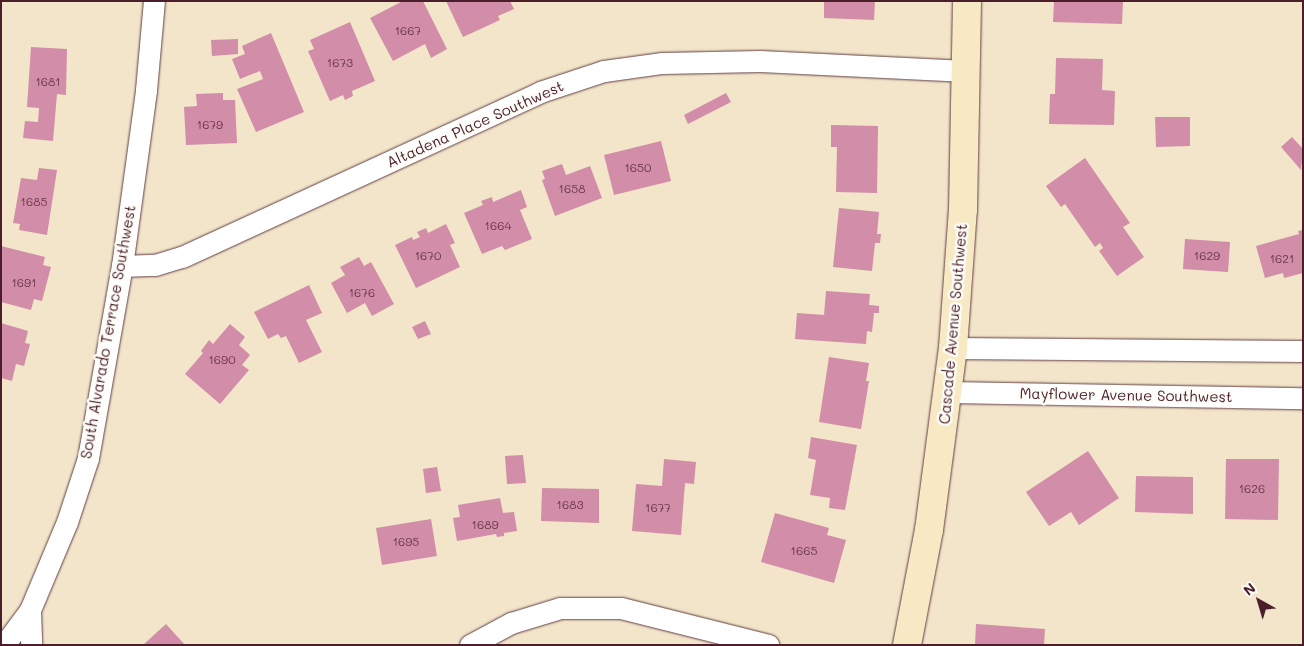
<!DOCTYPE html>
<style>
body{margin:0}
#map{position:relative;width:1304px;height:646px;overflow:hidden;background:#f2e5ca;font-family:Mali,sans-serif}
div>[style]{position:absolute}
.building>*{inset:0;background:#d28da8}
.roads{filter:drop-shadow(0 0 1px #633d43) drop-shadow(0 0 1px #633d43)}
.street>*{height:21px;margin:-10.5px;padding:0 10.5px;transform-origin:10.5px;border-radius:10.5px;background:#fff}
.secondary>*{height:28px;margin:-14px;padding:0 14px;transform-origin:14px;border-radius:14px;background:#f6e9c3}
span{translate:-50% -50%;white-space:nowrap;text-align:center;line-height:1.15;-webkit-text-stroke:5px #fdfcf7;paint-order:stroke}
.number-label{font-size:12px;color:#6c3a4a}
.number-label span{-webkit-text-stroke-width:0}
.street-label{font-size:15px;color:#4a1f2b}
.frame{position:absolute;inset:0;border:2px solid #4a1f2b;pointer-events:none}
.north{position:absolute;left:1234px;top:576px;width:50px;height:50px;-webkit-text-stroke:4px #fdfcf7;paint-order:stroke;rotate:321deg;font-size:14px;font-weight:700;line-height:20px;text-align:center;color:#4a1f2b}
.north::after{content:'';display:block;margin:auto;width:18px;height:22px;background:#4a1f2b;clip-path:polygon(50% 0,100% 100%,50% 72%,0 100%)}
</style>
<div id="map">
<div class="building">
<div style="clip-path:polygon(403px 1px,423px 1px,447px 49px,431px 58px,425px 44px,393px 61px,370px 18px)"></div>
<div style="clip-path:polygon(446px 1px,510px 1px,514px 9px,498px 16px,500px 20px,463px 37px)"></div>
<div style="clip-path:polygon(824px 1px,875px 1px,874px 20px,824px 18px)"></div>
<div style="clip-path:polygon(1054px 1px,1123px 1px,1122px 24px,1053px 22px)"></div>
<div style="clip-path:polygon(350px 22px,375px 81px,352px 91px,353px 96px,345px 100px,343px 95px,330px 101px,308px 51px,314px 49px,310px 40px)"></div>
<div style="clip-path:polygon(271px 33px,304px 112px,256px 132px,237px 89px,263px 79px,260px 71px,240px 79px,232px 59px,245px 54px,242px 46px)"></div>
<div style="clip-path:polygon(238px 39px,238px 54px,212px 56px,211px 40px)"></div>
<div style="clip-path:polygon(31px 47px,67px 49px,66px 95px,57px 94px,53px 141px,23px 138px,25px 121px,38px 122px,39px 108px,27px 107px)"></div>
<div style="clip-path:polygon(1056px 58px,1103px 59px,1102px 90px,1115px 91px,1114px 125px,1049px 124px,1050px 94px,1055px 94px)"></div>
<div style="clip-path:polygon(223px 93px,223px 100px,235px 100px,237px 143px,186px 145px,184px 107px,197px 106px,196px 94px)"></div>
<div style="clip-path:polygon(726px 93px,731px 102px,688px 124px,684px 115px)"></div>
<div style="clip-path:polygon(1155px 117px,1190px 117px,1190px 146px,1156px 147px)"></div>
<div style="clip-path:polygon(831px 125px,878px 126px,877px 193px,836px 192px,837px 147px,831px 147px)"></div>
<div style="clip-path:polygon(1292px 137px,1303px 149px,1301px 170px,1281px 147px)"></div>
<div style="clip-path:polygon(661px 141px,671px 181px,614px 195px,604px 155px)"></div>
<div style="clip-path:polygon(1085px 158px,1130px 223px,1123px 227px,1144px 257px,1117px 276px,1099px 251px,1103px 248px,1100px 243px,1095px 247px,1065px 204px,1061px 207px,1046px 186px)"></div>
<div style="clip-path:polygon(562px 164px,566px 175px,590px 166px,602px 198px,555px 216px,542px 180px,545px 179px,542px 171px)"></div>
<div style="clip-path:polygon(39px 168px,57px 170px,47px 235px,19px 230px,20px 224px,13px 223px,21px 178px,37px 180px)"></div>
<div style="clip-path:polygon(521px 190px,527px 207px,520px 210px,532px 239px,505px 250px,502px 246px,482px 254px,464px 213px,483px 205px,481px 201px,492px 197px,493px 202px)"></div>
<div style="clip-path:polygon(839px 208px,879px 212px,877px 234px,881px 234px,880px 243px,875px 243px,872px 271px,833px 267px)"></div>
<div style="clip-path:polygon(446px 224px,455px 243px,450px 245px,460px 267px,416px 288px,395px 245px,412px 237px,413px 240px,420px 237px,417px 232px,426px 228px,428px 233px)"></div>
<div style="clip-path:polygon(1303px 230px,1303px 273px,1284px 278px,1283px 273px,1265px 278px,1256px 246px,1299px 234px,1298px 231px)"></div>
<div style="clip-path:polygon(1185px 239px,1230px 242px,1228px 272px,1183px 269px)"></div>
<div style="clip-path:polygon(1px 246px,45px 257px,43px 265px,51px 267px,42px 301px,34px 299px,31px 310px,1px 302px)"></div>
<div style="clip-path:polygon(359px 257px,364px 266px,371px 262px,394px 304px,372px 316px,365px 303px,347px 313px,331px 283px,345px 275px,340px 267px)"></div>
<div style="clip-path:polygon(309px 285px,322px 313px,306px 320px,322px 352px,299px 363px,286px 336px,281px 338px,278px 334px,268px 339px,254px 312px)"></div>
<div style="clip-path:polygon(826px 291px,870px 294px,869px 305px,879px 306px,879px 313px,874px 313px,872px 332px,867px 331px,866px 344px,795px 339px,797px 313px,824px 315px)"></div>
<div style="clip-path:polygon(425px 321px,431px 334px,418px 339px,412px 327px)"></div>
<div style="clip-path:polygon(1px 323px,28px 331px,25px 343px,30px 344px,24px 366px,16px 364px,12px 381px,1px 378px)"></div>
<div style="clip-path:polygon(230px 324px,245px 337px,239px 345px,250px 355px,242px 365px,249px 370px,220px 404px,185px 374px,203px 353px,201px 351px,209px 340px,213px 344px)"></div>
<div style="clip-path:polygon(829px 357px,869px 363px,866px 381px,869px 381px,861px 429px,819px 422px)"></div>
<div style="clip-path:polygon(811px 437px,857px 445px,845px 510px,829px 508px,830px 498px,810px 495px,816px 460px,808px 458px)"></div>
<div style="clip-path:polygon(1088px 451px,1119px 498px,1079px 525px,1071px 512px,1049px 526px,1026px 492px)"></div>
<div style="clip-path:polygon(523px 455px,526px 483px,507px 484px,505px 456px)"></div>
<div style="clip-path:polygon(664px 459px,696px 462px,694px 484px,685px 483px,681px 535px,632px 531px,636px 484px,662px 486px)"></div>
<div style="clip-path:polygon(1226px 459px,1279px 459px,1278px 520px,1225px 519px)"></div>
<div style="clip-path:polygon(437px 467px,441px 491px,426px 493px,423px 469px)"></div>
<div style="clip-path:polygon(1136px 476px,1193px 477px,1193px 514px,1135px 512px)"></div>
<div style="clip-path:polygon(542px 488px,599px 489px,599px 523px,541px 521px)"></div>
<div style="clip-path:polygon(500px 498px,503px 513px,514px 512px,517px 531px,504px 533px,504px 536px,497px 537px,496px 534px,457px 541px,453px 518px,460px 517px,458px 505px)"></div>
<div style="clip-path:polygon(775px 513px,829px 528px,827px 535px,846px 540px,834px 583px,761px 562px)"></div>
<div style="clip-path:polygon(431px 519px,437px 556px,382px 565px,376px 528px)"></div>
<div style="clip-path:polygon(166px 624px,185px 645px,143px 645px)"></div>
<div style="clip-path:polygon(976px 624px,1045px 629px,1044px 645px,975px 645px)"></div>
</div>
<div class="roads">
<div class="street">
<div style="left:122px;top:266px;width:33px;rotate:-2deg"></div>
<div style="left:155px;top:265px;width:28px;rotate:-17deg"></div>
<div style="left:182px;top:257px;width:394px;rotate:-24.7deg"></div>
<div style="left:540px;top:92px;width:67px;rotate:-18.2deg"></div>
<div style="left:604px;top:71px;width:59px;rotate:-7.9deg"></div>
<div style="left:662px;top:63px;width:98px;rotate:-1.2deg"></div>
<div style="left:760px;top:61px;width:207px;rotate:2.8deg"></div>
<div style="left:953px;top:348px;width:350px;rotate:0.5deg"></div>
<div style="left:948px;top:392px;width:355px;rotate:1deg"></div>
<div style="left:30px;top:610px;width:35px;rotate:88deg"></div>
<div style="left:4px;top:645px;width:44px;rotate:-53.4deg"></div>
<div style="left:30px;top:610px;width:95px;rotate:-67.2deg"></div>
<div style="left:67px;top:522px;width:67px;rotate:-71.8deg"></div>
<div style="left:88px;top:458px;width:195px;rotate:-80deg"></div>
<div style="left:122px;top:266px;width:178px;rotate:-82.2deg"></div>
<div style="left:146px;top:90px;width:89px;rotate:-84.9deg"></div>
<div style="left:470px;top:645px;width:47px;rotate:-28.2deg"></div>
<div style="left:511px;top:623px;width:51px;rotate:-17deg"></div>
<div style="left:560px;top:608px;width:61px"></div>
<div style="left:621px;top:608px;width:152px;rotate:14.1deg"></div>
</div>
<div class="secondary">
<div style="left:907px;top:645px;width:117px;rotate:-79.2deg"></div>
<div style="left:929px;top:530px;width:184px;rotate:-82.5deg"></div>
<div style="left:953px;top:348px;width:138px;rotate:-85.9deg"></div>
<div style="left:963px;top:210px;width:209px;rotate:-88.9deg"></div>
</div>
</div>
<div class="number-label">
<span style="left:408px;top:31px">1667</span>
<span style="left:340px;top:63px">1673</span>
<span style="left:48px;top:82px">1681</span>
<span style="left:210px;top:125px">1679</span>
<span style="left:638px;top:168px">1650</span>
<span style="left:572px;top:189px">1658</span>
<span style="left:34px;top:202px">1685</span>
<span style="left:498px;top:226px">1664</span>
<span style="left:428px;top:256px">1670</span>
<span style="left:1207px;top:256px">1629</span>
<span style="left:1282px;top:259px">1621</span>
<span style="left:24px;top:283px">1691</span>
<span style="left:362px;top:293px">1676</span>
<span style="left:222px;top:360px">1690</span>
<span style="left:1252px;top:489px">1626</span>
<span style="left:570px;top:505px">1683</span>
<span style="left:658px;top:508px">1677</span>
<span style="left:485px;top:525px">1689</span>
<span style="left:406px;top:542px">1695</span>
<span style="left:804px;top:551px">1665</span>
</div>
<div class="street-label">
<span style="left:475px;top:124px;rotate:-24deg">Altadena Place Southwest</span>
<span style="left:953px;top:324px;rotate:-85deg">Cascade Avenue Southwest</span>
<span style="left:108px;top:332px;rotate:-80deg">South Alvarado Terrace Southwest</span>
<span style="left:1126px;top:395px;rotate:1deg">Mayflower Avenue Southwest</span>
</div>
<div class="frame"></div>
<div class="north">N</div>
</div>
